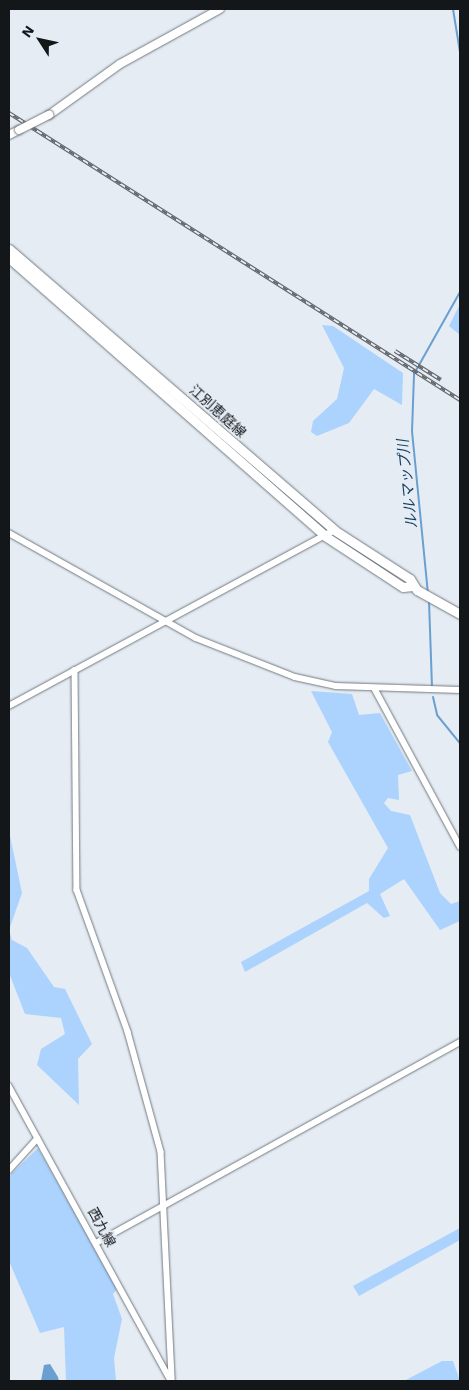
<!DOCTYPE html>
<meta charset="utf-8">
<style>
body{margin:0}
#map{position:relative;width:469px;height:1390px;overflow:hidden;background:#e5ecf4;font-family:"Work Sans","Noto Sans JP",sans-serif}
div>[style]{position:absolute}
.green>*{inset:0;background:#abd3fe}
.water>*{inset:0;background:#69a0d1}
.stream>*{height:2px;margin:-1px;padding:0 1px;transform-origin:1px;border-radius:1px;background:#69a0d1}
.roads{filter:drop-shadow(0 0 1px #72797f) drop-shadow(0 0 1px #72797f)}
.minor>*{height:5.5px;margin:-2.75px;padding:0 2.75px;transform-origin:2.75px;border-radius:2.75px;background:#fff}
.tertiary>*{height:8px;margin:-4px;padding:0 4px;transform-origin:4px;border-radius:4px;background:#fff}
.primary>*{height:9px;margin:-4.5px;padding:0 4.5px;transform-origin:4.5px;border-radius:4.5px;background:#fff}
.rail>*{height:4px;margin-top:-2px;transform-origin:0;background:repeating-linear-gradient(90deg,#e5ecf4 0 5.5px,#61656a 0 11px);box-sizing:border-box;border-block:1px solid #61656a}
.bridges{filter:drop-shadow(0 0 1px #72797f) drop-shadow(0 0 1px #72797f)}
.tertiary-bridge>*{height:8px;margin:-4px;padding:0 4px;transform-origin:4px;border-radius:4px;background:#fff}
span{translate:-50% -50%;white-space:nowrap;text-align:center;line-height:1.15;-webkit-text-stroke:4px #e5ecf4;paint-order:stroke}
.street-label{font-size:14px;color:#141719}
.water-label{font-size:15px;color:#143d5f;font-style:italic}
.frame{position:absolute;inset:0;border:10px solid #141719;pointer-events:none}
.north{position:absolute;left:15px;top:15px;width:50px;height:50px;-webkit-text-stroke:4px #e5ecf4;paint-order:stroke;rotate:305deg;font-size:14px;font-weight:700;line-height:20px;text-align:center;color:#141719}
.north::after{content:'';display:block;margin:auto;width:18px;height:22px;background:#141719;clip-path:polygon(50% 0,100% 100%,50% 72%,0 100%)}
</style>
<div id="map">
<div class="green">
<div style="clip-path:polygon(460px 304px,460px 335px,449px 326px)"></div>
<div style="clip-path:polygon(322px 325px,333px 326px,403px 373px,402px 405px,374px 389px,349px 423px,317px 436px,311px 432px,313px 421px,337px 399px,344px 368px)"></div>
<div style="clip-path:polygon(311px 691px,352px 694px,359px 715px,380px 713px,412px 771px,398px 775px,399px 800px,388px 798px,384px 803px,391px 811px,410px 815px,440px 893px,451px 904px,460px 901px,460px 921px,440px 930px,404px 879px,380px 894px,390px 916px,384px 918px,367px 903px,245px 972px,241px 962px,369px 891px,369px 879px,388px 848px,328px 742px,332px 732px)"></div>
<div style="clip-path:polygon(9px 831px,22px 893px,9px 930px,12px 940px,27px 948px,54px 987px,65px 989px,92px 1044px,78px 1059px,79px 1105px,37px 1065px,41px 1049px,65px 1034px,61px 1018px,25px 1014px,9px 973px)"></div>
<div style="clip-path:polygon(38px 1148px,117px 1289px,113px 1294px,122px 1319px,114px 1358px,116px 1381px,66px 1381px,64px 1327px,40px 1333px,9px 1261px,9px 1176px)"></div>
<div style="clip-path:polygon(460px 1228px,460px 1240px,359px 1296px,353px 1286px)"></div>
<div style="clip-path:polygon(442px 1361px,453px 1361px,460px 1381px,404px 1381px)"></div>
</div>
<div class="water">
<div style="clip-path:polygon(50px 1364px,58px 1377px,59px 1381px,41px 1381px,44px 1365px)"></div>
</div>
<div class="stream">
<div style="left:453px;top:9px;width:44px;rotate:80.8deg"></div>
<div style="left:428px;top:594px;width:163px;rotate:-95.6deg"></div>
<div style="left:412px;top:432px;width:58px;rotate:-88deg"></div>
<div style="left:414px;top:374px;width:94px;rotate:-60.7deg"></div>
<div style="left:429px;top:601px;width:85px;rotate:88deg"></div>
<div style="left:433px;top:697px;width:18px;rotate:77deg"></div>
<div style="left:437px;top:715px;width:36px;rotate:51deg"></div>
</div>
<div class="roads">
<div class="minor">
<div style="left:9px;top:533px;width:214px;rotate:29.3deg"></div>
<div style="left:196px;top:638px;width:106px;rotate:21.5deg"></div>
<div style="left:295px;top:677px;width:42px;rotate:12.4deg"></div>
<div style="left:336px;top:686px;width:124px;rotate:1.8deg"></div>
<div style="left:75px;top:670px;width:220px;rotate:89.5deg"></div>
<div style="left:77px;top:890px;width:151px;rotate:70.2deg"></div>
<div style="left:128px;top:1032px;width:124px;rotate:74.6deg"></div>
<div style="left:161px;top:1152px;width:229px;rotate:87.2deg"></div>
<div style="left:375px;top:689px;width:179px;rotate:61.6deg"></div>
<div style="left:9px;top:706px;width:370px;rotate:-28.4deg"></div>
<div style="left:9px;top:1086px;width:337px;rotate:61.2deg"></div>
<div style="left:9px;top:1170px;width:42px;rotate:-47.9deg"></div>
<div style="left:96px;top:1243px;width:416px;rotate:-28.9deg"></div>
</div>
<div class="tertiary">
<div style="left:49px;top:115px;width:87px;rotate:-35.7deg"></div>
<div style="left:120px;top:64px;width:114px;rotate:-28.8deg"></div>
<div style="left:9px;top:135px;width:11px;rotate:-27deg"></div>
</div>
<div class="primary">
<div style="left:9px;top:249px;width:430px;rotate:40.8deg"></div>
<div style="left:334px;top:530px;width:90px;rotate:32.8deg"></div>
<div style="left:410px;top:579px;width:13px;rotate:58deg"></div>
<div style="left:417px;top:590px;width:49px;rotate:29.2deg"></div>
<div style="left:9px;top:258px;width:421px;rotate:41.3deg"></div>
<div style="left:325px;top:536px;width:93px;rotate:33.2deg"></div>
<div style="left:403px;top:587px;width:10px;rotate:-6deg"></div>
</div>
</div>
<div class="rail">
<div style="left:9px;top:113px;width:535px;rotate:32.47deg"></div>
<div style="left:395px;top:351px;width:54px;rotate:32.2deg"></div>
</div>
<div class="bridges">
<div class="tertiary-bridge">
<div style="left:19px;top:130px;width:34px;rotate:-27deg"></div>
</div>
</div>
<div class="street-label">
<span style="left:218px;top:411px;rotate:42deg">江別恵庭線</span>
<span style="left:102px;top:1227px;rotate:61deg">西九線</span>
</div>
<div class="water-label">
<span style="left:408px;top:484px;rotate:-96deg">ルルマップ川</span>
</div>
<div class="frame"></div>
<div class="north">N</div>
</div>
